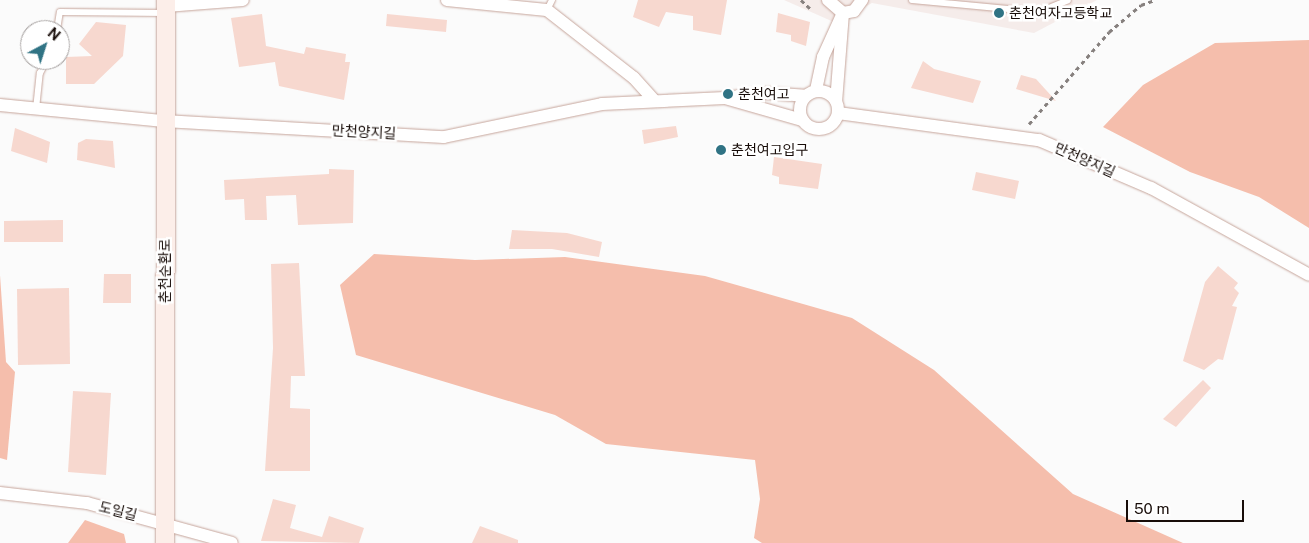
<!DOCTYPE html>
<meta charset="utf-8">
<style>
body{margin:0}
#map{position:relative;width:1309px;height:543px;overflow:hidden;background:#fbfbfb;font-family:"Public Sans","Noto Sans KR",sans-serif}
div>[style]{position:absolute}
.built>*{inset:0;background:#f5ecea}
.green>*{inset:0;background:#f5beac}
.building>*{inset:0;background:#f7d8cf}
.path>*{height:3px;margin-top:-1.5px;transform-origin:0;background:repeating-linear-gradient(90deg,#86807e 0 4px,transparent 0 8px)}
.roads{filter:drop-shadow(0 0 1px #c6a59b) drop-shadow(0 0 1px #c6a59b)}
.lane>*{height:6px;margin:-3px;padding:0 3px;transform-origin:3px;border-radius:3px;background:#fff}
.street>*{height:12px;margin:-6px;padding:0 6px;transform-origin:6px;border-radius:6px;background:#fff}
.street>.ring{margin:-6px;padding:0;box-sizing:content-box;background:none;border:12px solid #fff;border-radius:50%}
.secondary>*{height:18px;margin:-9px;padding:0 9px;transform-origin:9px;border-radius:9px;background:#fceee9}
.dots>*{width:14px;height:14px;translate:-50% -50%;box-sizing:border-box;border:2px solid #fff;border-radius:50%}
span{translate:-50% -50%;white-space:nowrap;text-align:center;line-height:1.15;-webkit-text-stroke:5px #fff;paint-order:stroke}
.poi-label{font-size:14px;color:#180d09}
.left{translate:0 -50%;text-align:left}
.street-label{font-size:14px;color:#180d09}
.north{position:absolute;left:20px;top:20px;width:50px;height:50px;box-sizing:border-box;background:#fff;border:1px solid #a39e9d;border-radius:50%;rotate:40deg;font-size:14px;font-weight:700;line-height:20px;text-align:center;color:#180d09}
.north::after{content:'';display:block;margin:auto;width:18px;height:22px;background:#307384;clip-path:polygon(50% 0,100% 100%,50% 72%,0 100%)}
.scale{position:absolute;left:1126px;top:500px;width:118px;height:22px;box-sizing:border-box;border:2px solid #180d09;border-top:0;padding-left:6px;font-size:15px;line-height:18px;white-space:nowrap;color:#180d09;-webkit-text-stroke:4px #fff;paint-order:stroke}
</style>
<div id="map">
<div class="built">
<div style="clip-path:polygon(784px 0,1097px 0,1034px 33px,872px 3px,836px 23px)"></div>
</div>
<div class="green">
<div style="clip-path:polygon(1309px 40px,1309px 228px,1259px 197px,1190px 172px,1103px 127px,1143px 85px,1215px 43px)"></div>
<div style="clip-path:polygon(374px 254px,475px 260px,565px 257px,705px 276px,852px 318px,934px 370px,1073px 494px,1183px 543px,762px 543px,754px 538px,760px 499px,755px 460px,606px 444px,555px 415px,356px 355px,340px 285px)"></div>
<div style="clip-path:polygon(0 275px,6px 362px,15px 372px,7px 460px,0 458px)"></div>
<div style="clip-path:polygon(85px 520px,124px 534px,126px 543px,68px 543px)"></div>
</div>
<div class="building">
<div style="clip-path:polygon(638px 0,727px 0,721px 35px,693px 30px,693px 16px,666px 12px,659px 27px,633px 17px)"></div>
<div style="clip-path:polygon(778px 13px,810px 22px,806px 46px,791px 41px,791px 35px,776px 32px)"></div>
<div style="clip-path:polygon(262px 14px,266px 46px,304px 54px,306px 47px,346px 54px,345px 62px,350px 62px,344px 100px,279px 86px,275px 62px,239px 67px,231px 18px)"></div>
<div style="clip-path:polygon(387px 14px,447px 20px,446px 32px,386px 26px)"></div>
<div style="clip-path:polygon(96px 22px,126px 25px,123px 56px,94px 84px,66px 84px,66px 57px,92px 56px,79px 44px)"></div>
<div style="clip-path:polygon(923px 61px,934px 69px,981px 81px,973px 103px,911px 88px)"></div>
<div style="clip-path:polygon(1021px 75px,1036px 79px,1056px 101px,1016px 89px)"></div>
<div style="clip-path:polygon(676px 126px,678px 137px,644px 144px,642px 130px)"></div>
<div style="clip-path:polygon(15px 128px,50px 142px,47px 163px,11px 151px)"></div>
<div style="clip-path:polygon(86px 139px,113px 141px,115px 168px,77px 160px,78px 143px)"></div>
<div style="clip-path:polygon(774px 157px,822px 164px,818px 189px,779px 184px,779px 177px,772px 175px)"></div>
<div style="clip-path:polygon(329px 169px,354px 170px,353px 223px,298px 225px,296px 195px,266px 196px,267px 220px,245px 220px,244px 199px,225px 200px,224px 180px,329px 174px)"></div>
<div style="clip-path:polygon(976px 172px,1019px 181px,1015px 199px,972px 190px)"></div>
<div style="clip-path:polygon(63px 220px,63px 242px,4px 242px,4px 221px)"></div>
<div style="clip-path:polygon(512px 230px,567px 233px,602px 242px,599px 257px,552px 249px,509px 249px)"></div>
<div style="clip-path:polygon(299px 263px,305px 376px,291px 376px,290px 408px,310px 409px,310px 471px,265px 471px,273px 348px,271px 264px)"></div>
<div style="clip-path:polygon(1218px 266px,1238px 283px,1234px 288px,1239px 293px,1232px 306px,1237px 307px,1223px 360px,1218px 359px,1204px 370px,1183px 361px,1205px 282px)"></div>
<div style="clip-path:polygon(104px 274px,131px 274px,131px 303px,103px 303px)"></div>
<div style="clip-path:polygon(69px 288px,70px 364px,18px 365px,17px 289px)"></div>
<div style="clip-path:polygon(1203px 380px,1211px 388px,1176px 427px,1163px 419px)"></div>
<div style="clip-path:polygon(73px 391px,111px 393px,106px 475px,68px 472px)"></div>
<div style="clip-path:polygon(273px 499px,296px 505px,290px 528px,322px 537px,329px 516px,364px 528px,359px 543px,261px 541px)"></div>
<div style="clip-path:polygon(480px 526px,518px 540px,518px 543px,472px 543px)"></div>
</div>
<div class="path">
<div style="left:801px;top:0;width:16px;rotate:43deg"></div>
<div style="left:1029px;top:124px;width:122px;rotate:-49deg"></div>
<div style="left:1109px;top:32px;width:42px;rotate:-40.2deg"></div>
<div style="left:1141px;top:5px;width:15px;rotate:-20deg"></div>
</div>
<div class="roads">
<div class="lane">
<div style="left:912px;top:0;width:128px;rotate:5.4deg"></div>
<div style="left:1039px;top:12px;width:31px;rotate:-22deg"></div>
<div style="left:547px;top:10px;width:11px;rotate:-63deg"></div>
<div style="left:57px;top:30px;width:18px;rotate:-81deg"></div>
<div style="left:60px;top:12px;width:106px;rotate:0.5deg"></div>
<div style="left:36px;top:109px;width:36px;rotate:-84deg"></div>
<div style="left:40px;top:73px;width:15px;rotate:-62deg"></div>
</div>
<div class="street">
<div style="left:447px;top:0;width:100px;rotate:5.7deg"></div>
<div style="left:547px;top:10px;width:110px;rotate:38deg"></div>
<div style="left:634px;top:78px;width:31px;rotate:48deg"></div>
<div style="left:828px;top:0;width:20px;rotate:41deg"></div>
<div style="left:843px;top:13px;width:11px;rotate:-10deg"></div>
<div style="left:854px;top:11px;width:14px;rotate:-54deg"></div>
<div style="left:166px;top:6px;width:77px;rotate:-4.5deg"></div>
<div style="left:816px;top:90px;width:34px;rotate:-78deg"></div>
<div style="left:823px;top:57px;width:48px;rotate:-65.6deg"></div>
<div style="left:843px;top:13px;width:88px;rotate:94.5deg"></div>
<div class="ring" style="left:800px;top:91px;width:26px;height:26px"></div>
<div style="left:0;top:105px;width:165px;rotate:5.6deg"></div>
<div style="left:164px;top:121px;width:280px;rotate:3.3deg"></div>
<div style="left:444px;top:137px;width:161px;rotate:-11.8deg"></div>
<div style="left:602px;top:104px;width:123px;rotate:-2.8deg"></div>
<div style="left:838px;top:113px;width:203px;rotate:7.7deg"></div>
<div style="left:1039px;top:140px;width:122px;rotate:23.2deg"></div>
<div style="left:1151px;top:188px;width:180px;rotate:28.8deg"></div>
<div style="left:802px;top:120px;width:80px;rotate:-164.1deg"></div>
<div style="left:725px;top:98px;width:41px;rotate:-7deg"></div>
<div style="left:766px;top:93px;width:39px;rotate:4deg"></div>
<div style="left:0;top:493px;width:88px;rotate:6.6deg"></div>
<div style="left:87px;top:503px;width:150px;rotate:15.4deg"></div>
</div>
<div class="secondary">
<div style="left:165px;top:543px;width:543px;rotate:-89.89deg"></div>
</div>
</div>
<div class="dots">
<div style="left:999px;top:13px;background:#307384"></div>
<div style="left:728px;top:94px;background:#307384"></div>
<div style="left:721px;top:150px;background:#307384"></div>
</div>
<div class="poi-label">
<span class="left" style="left:1009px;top:13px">춘천여자고등학교</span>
<span class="left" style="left:738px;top:94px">춘천여고</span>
<span class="left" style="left:731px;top:150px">춘천여고입구</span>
</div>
<div class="street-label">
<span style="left:364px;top:132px;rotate:3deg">만천양지길</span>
<span style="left:1085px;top:160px;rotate:24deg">만천양지길</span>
<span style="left:165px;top:271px;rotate:-90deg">춘천순환로</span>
<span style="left:118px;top:511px;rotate:14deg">도일길</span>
</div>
<div class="north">N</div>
<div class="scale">50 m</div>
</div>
